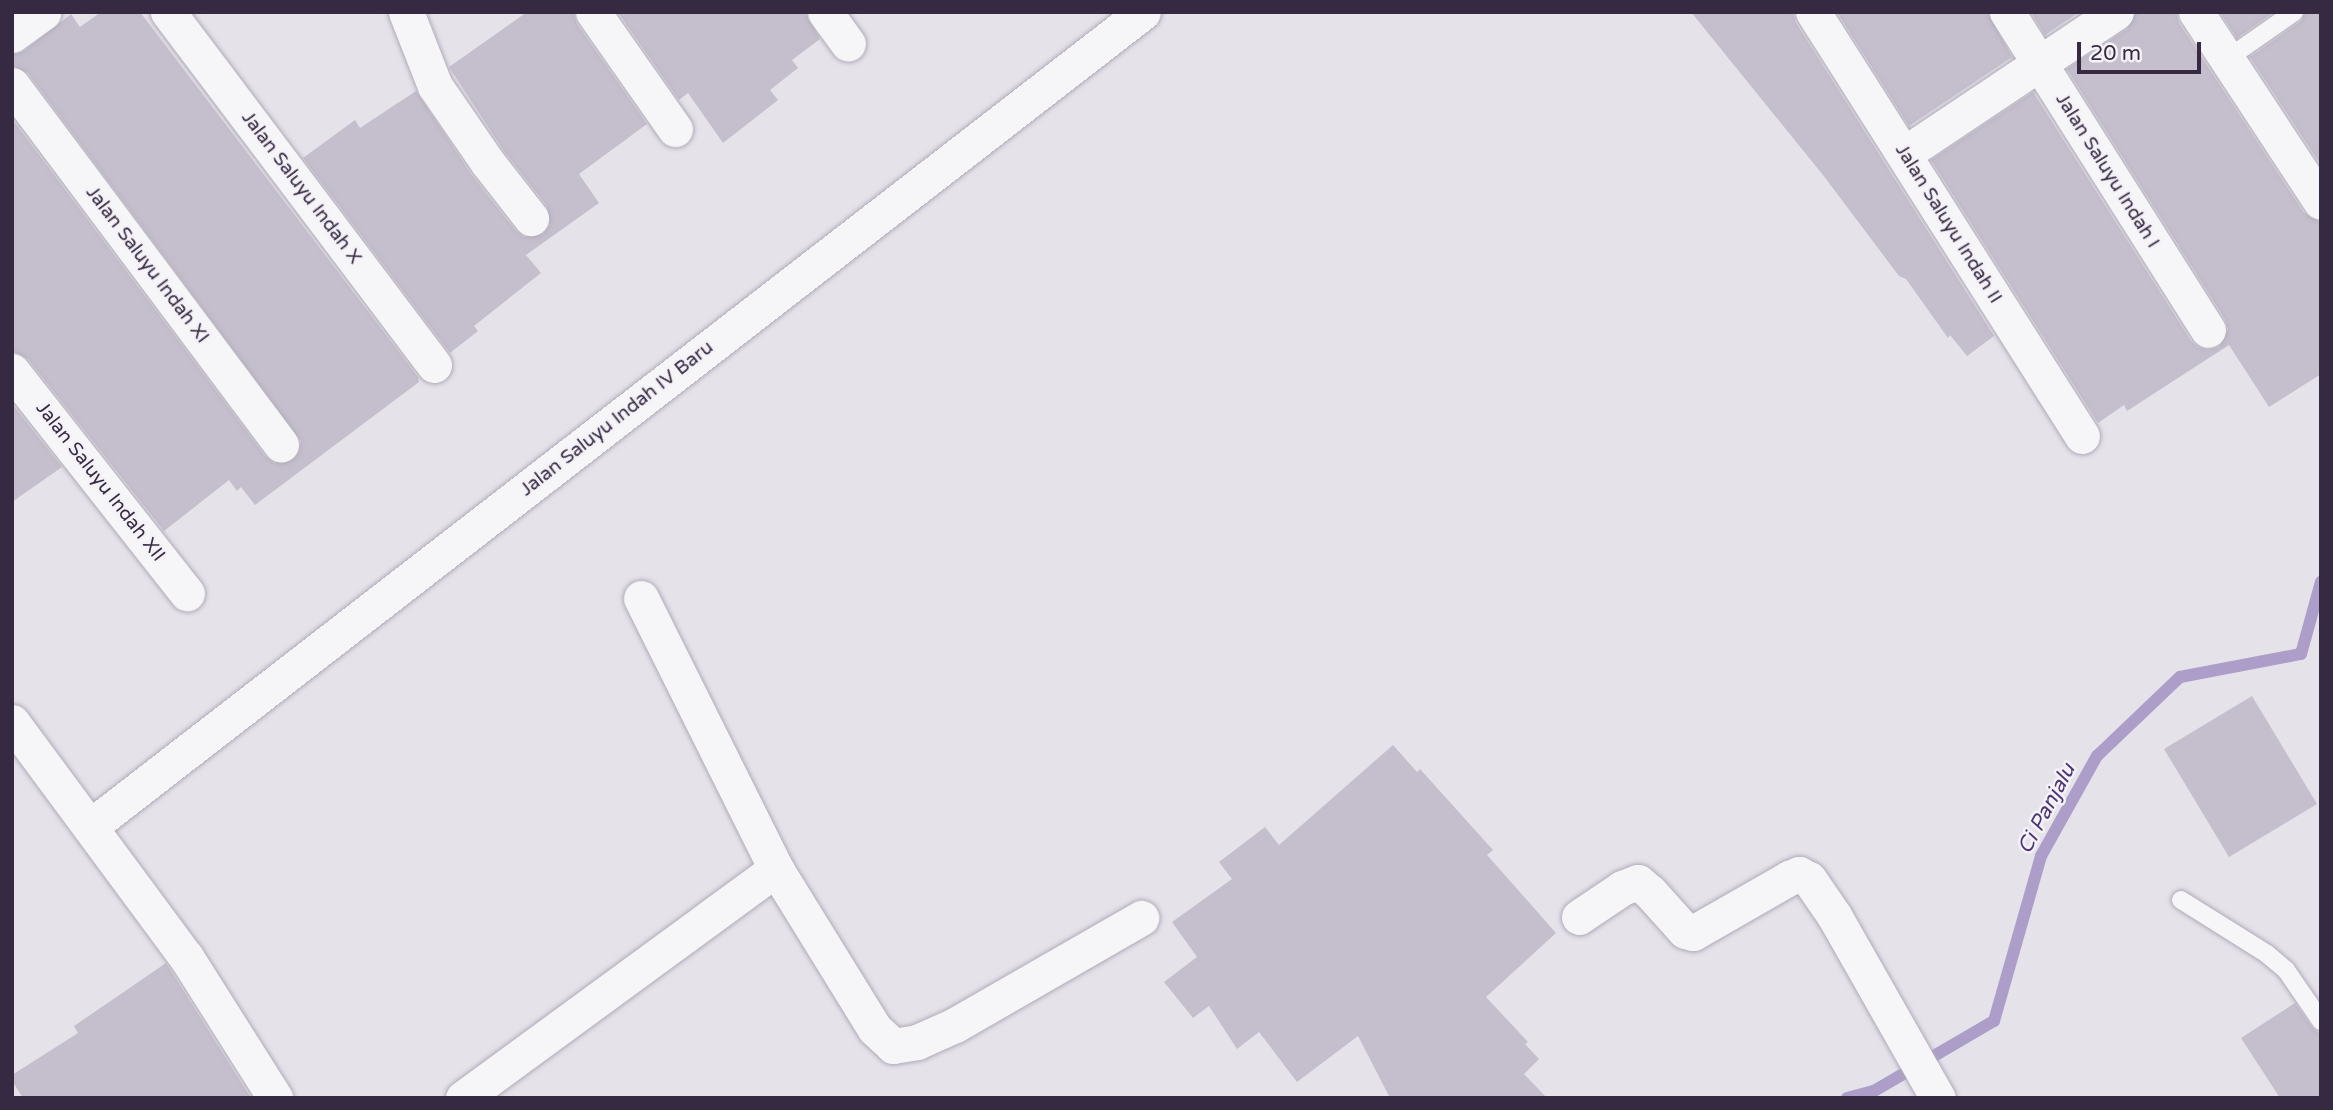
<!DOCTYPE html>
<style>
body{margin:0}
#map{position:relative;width:2333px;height:1110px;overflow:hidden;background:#e5e2ea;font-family:"Varela Round",sans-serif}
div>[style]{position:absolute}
.stream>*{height:12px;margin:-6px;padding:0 6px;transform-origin:6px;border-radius:6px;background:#ac9ec9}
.building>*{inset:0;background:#c5bfcd}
.roads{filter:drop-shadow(0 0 2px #b0abb8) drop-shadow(0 0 2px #b0abb8)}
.lane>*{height:18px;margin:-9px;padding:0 9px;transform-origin:9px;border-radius:9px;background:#f6f5f8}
.street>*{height:35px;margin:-17.5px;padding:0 17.5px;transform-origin:17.5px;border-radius:17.5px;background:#f6f5f8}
span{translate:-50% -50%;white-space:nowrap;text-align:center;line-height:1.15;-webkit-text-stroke:5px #f4f2f7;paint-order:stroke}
.street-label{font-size:19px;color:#352a42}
.water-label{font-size:21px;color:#4c3575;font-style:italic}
.frame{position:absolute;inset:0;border:14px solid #352a42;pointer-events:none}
.scale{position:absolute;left:2077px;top:42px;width:124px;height:32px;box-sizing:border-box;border:4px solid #352a42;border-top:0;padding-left:9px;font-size:21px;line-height:24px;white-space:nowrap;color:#352a42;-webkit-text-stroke:5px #f4f2f7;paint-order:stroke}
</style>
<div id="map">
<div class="stream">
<div style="left:1847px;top:1098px;width:28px;rotate:-15deg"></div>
<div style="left:1874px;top:1091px;width:139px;rotate:-30.3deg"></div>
<div style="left:1994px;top:1021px;width:172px;rotate:-74.1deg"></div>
<div style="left:2041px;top:856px;width:115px;rotate:-60.8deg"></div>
<div style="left:2097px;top:756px;width:115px;rotate:-43.6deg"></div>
<div style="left:2180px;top:677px;width:123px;rotate:-10.8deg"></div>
<div style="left:2301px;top:654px;width:75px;rotate:-74.5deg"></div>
</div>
<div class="building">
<div style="clip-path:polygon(101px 12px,140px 12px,418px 377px,419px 382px,255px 505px,241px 487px,237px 491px,229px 480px,164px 531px,28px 359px,12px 351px,12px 119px,265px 456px,274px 463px,292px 460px,299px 452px,301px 441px,28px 73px,12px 65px,12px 55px,24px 51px,71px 14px,80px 27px)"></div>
<div style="clip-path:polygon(527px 12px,573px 12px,577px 24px,647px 124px,579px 174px,599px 203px,526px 255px,541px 273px,474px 326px,478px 331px,450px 353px,303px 158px,355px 120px,360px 128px,416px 91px,471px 174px,515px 230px,524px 237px,543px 234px,550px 225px,547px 206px,504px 151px,449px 67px)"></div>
<div style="clip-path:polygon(618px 12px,805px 12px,820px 39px,792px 60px,798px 68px,770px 90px,778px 100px,723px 143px,688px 93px,679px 100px)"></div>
<div style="clip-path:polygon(1691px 12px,1793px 12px,1796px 23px,1994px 336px,1967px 356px,1950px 335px,1948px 338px,1906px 279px,1899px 276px,1823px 175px)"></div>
<div style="clip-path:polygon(1837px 12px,1987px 12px,2012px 57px,1909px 126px)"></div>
<div style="clip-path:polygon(2031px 12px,2079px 12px,2045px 35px)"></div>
<div style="clip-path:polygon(2136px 12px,2176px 12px,2179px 23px,2304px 213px,2321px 222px,2321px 374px,2269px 407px,2229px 345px,2127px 411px,2124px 405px,2098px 423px,1931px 160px,2033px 92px,2191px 341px,2198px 347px,2208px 350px,2219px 347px,2228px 330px,2225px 319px,2067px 69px,2127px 29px)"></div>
<div style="clip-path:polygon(2220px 12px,2274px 12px,2237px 38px)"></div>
<div style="clip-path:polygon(2305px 12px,2321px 12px,2321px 165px,2250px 57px,2301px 21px)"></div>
<div style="clip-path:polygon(12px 404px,62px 467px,12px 502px)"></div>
<div style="clip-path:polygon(2252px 696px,2317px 804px,2229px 857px,2164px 749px)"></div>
<div style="clip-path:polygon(1393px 745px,1417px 772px,1420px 769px,1493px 850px,1487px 855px,1556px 933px,1486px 997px,1528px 1042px,1525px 1044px,1539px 1059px,1524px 1074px,1547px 1098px,1390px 1098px,1358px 1036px,1297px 1082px,1259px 1032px,1237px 1049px,1209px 1006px,1193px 1018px,1164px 982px,1197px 957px,1172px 922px,1232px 879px,1219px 862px,1265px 827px,1279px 845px)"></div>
<div style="clip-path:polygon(166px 963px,251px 1098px,23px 1098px,12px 1081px,12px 1075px,78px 1033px,74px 1026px)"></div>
<div style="clip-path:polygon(2295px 1003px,2312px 1027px,2321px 1035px,2321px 1098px,2280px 1098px,2241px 1038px)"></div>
</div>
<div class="roads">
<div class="lane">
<div style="left:2227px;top:59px;width:82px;rotate:-35deg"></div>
<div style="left:2181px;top:900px;width:102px;rotate:32.1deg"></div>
<div style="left:2267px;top:954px;width:25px;rotate:40deg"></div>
<div style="left:2286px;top:970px;width:62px;rotate:55.5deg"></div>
</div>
<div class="street">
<div style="left:168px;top:12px;width:442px;rotate:53deg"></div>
<div style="left:406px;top:12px;width:79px;rotate:68.6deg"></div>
<div style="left:435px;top:86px;width:93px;rotate:55.5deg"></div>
<div style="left:488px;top:163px;width:70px;rotate:52deg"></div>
<div style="left:593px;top:12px;width:143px;rotate:55deg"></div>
<div style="left:825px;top:12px;width:39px;rotate:54deg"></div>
<div style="left:1813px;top:12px;width:502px;rotate:57.61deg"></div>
<div style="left:2007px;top:12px;width:376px;rotate:57.7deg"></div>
<div style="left:2196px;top:12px;width:227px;rotate:56.7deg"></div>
<div style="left:12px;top:35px;width:39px;rotate:-36deg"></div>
<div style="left:12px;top:85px;width:449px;rotate:53.2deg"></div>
<div style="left:1904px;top:154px;width:255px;rotate:-33.8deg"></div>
<div style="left:12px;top:371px;width:283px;rotate:51.8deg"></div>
<div style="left:641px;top:598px;width:303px;rotate:63.5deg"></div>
<div style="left:12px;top:722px;width:292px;rotate:53.5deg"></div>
<div style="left:186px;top:957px;width:167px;rotate:57.7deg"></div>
<div style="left:91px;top:826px;width:1330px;rotate:-37.73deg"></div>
<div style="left:1579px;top:917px;width:52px;rotate:-34deg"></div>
<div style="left:1622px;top:888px;width:17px;rotate:-21deg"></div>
<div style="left:1638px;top:882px;width:16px;rotate:40deg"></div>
<div style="left:1650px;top:892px;width:52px;rotate:48.1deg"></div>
<div style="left:1685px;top:931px;width:8px;rotate:14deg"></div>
<div style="left:1693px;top:933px;width:111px;rotate:-29.8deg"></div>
<div style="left:1789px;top:878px;width:11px;rotate:-22deg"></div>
<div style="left:1799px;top:874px;width:11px;rotate:27deg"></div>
<div style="left:1809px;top:879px;width:46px;rotate:55.6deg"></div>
<div style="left:1835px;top:917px;width:208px;rotate:60.4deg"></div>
<div style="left:463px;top:1098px;width:388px;rotate:-36.2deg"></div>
<div style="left:776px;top:869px;width:188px;rotate:58.3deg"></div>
<div style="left:875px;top:1029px;width:25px;rotate:43deg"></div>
<div style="left:893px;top:1046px;width:24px;rotate:-9deg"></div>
<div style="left:917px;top:1042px;width:42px;rotate:-24.1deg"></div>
<div style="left:955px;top:1025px;width:215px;rotate:-29.9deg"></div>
</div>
</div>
<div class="street-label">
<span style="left:2107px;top:171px;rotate:58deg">Jalan Saluyu Indah I</span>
<span style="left:301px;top:188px;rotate:53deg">Jalan Saluyu Indah X</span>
<span style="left:1948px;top:224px;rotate:58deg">Jalan Saluyu Indah II</span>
<span style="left:147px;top:265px;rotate:53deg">Jalan Saluyu Indah XI</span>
<span style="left:617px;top:419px;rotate:-38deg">Jalan Saluyu Indah IV Baru</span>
<span style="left:100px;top:482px;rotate:52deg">Jalan Saluyu Indah XII</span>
</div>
<div class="water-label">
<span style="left:2047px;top:809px;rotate:-62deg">Ci Panjalu</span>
</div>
<div class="frame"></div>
<div class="scale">20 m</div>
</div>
